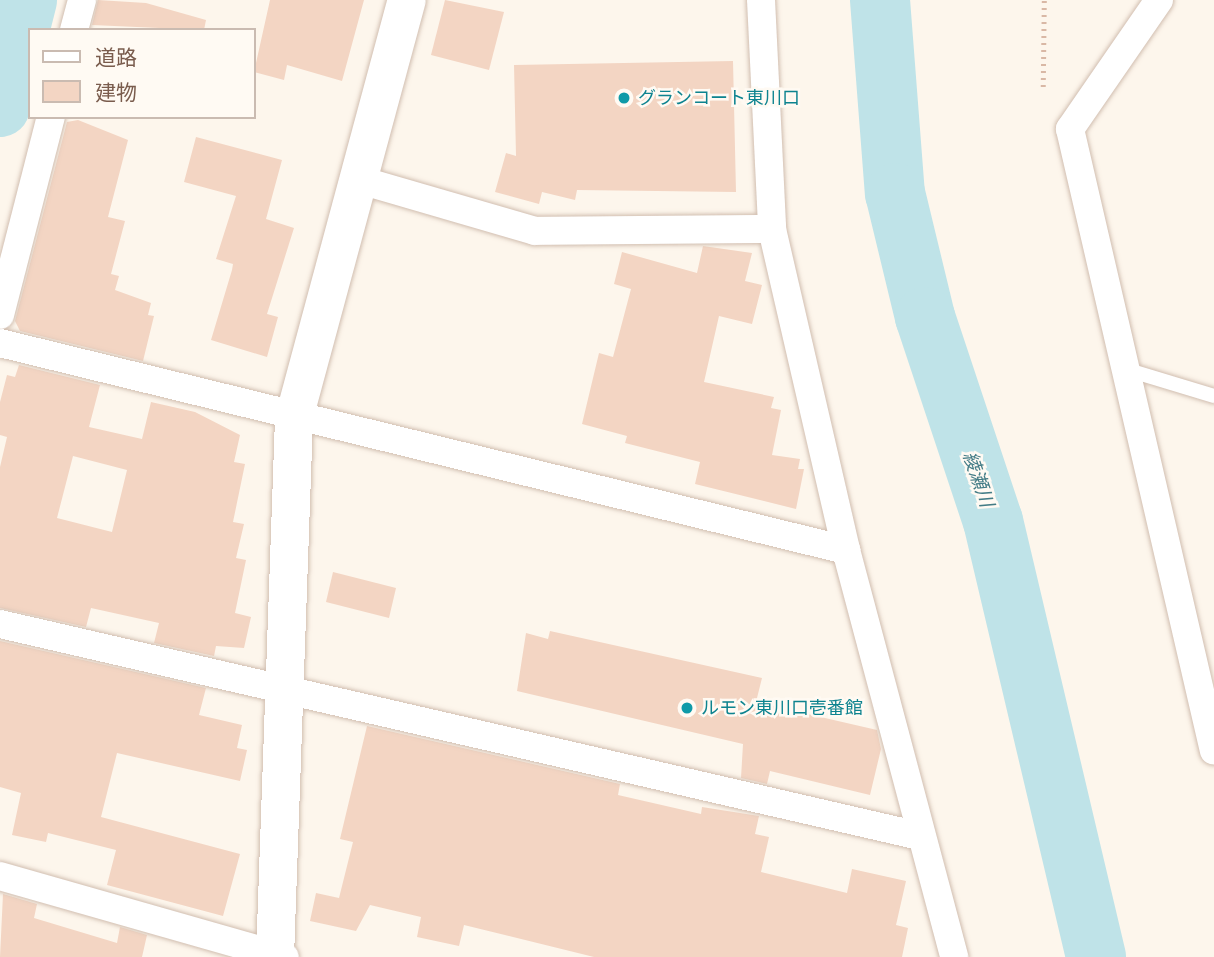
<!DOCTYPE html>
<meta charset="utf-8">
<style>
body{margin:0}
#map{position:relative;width:1214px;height:957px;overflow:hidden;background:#fdf6ec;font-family:"Titillium Web","Noto Sans JP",sans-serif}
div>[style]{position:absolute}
.river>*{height:60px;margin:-30px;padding:0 30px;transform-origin:30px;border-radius:30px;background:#bfe3e8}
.building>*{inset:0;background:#f3d5c3}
.path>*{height:4.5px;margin-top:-2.25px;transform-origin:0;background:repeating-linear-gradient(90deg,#d9b8a5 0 2px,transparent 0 7px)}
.roads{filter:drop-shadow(0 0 2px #d1beb0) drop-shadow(0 0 2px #d1beb0)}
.lane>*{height:14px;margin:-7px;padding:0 7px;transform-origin:7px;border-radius:7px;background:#fff}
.street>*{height:28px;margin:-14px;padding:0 14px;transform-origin:14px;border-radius:14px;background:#fff}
.secondary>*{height:38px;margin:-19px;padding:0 19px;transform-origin:19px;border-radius:19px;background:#fff}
.dots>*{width:19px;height:19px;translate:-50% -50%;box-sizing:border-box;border:4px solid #fffaf3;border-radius:50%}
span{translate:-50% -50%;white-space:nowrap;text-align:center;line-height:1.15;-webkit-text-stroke:5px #fffaf3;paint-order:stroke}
.culture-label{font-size:18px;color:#0d838f}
.left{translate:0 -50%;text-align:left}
.water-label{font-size:19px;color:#437c86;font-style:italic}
.legend{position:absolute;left:28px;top:28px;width:228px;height:91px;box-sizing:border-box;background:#fffaf3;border:2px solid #cabbb1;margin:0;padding:9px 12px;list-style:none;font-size:21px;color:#7a5c4d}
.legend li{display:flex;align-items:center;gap:14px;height:35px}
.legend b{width:35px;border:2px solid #cabbb1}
</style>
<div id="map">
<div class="river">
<div style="left:880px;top:0;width:194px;rotate:85.6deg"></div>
<div style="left:895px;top:193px;width:128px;rotate:76.4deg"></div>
<div style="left:925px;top:317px;width:215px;rotate:71.6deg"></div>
<div style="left:993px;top:521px;width:448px;rotate:76.7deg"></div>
<div style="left:0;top:107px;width:110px;rotate:-75.8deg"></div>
</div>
<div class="building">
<div style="clip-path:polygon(98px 0,146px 3px,206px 20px,204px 30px,92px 25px)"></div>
<div style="clip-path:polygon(270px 0,364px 0,342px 81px,287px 65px,284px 80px,254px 72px)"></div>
<div style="clip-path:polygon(445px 0,504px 12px,489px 70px,431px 55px)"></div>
<div style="clip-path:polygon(733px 61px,736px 192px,577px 190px,575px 200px,542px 192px,539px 204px,495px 192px,506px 153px,516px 156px,514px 65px)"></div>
<div style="clip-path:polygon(78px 120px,128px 140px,108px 217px,125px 221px,111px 274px,119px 276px,115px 290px,151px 303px,148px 315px,154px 316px,143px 361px,20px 331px,15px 321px,67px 122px)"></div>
<div style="clip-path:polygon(196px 137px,282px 160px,266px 219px,294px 228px,267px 314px,278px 317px,267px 357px,211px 340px,232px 270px,233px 264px,216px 259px,236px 196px,184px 182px)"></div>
<div style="clip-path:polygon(703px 246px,752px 253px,745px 281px,762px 285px,752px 324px,719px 316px,704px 382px,774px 397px,771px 408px,781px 410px,772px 455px,800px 459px,798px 469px,804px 469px,796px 509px,695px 484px,700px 462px,625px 443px,627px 436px,582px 424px,599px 353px,613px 357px,631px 289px,614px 284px,622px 252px,697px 273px)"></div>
<div style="clip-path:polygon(evenodd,19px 365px,100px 385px,89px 427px,142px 439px,151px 402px,195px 412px,240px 435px,234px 462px,245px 464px,233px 522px,244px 524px,236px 558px,246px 560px,235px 613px,251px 617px,244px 648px,216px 646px,214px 656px,154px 643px,159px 623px,91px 608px,86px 627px,0 608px,0 467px,7px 437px,0 435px,0 402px,7px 375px,15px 377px,19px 365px,73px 456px,127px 470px,112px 532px,57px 518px,73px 456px)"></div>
<div style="clip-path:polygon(333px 572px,396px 588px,389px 618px,326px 602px)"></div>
<div style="clip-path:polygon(550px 631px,762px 678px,756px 702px,877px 730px,881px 749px,870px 795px,770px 771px,767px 784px,741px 778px,743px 744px,517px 691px,526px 633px,548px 639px)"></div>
<div style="clip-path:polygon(0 641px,206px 688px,199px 715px,242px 725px,237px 748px,247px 750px,240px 781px,117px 753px,101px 817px,240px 854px,223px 916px,107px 885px,116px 850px,48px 833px,46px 842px,12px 835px,21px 793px,0 787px)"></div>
<div style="clip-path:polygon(367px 726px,620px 784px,618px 795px,701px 814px,702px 807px,759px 816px,755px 834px,769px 837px,761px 872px,847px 893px,852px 869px,906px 881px,896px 925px,908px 928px,902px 957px,594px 957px,464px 925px,459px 946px,417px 937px,421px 917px,370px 905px,356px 931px,310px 921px,316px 893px,339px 898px,353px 842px,340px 839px)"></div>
<div style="clip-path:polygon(3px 894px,37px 904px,34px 918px,117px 943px,120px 927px,147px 935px,142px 957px,0 957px)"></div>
</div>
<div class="path">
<div style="left:1043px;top:87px;width:87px;rotate:-89.3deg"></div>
</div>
<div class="roads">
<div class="lane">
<div style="left:1125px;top:369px;width:93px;rotate:16.9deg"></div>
</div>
<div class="street">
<div style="left:761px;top:0;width:229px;rotate:87.2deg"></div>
<div style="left:772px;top:229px;width:329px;rotate:77deg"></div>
<div style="left:846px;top:550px;width:421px;rotate:75.1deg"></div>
<div style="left:1159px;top:0;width:157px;rotate:124.6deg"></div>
<div style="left:1070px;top:129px;width:638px;rotate:76.97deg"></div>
<div style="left:74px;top:30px;width:31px;rotate:-75deg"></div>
<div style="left:360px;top:180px;width:182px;rotate:16.2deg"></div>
<div style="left:535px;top:231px;width:237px;rotate:-0.5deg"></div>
<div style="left:0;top:315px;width:204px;rotate:-75.6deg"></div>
<div style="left:0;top:343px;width:871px;rotate:13.75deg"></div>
<div style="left:0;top:624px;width:944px;rotate:12.98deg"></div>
<div style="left:0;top:876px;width:296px;rotate:15.9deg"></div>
</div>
<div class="secondary">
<div style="left:275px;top:957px;width:539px;rotate:-87.98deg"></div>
<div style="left:294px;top:418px;width:433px;rotate:-74.9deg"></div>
</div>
</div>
<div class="dots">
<div style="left:624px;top:98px;background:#0f9aa8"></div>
<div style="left:687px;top:708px;background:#0f9aa8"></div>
</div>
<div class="culture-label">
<span class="left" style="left:638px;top:98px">グランコート東川口</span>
<span class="left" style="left:701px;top:708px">ルモン東川口壱番館</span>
</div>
<div class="water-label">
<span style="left:979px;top:479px;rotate:71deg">綾瀬川</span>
</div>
<ul class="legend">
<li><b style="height:9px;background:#fff"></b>道路</li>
<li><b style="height:19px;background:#f3d5c3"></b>建物</li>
</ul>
</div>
